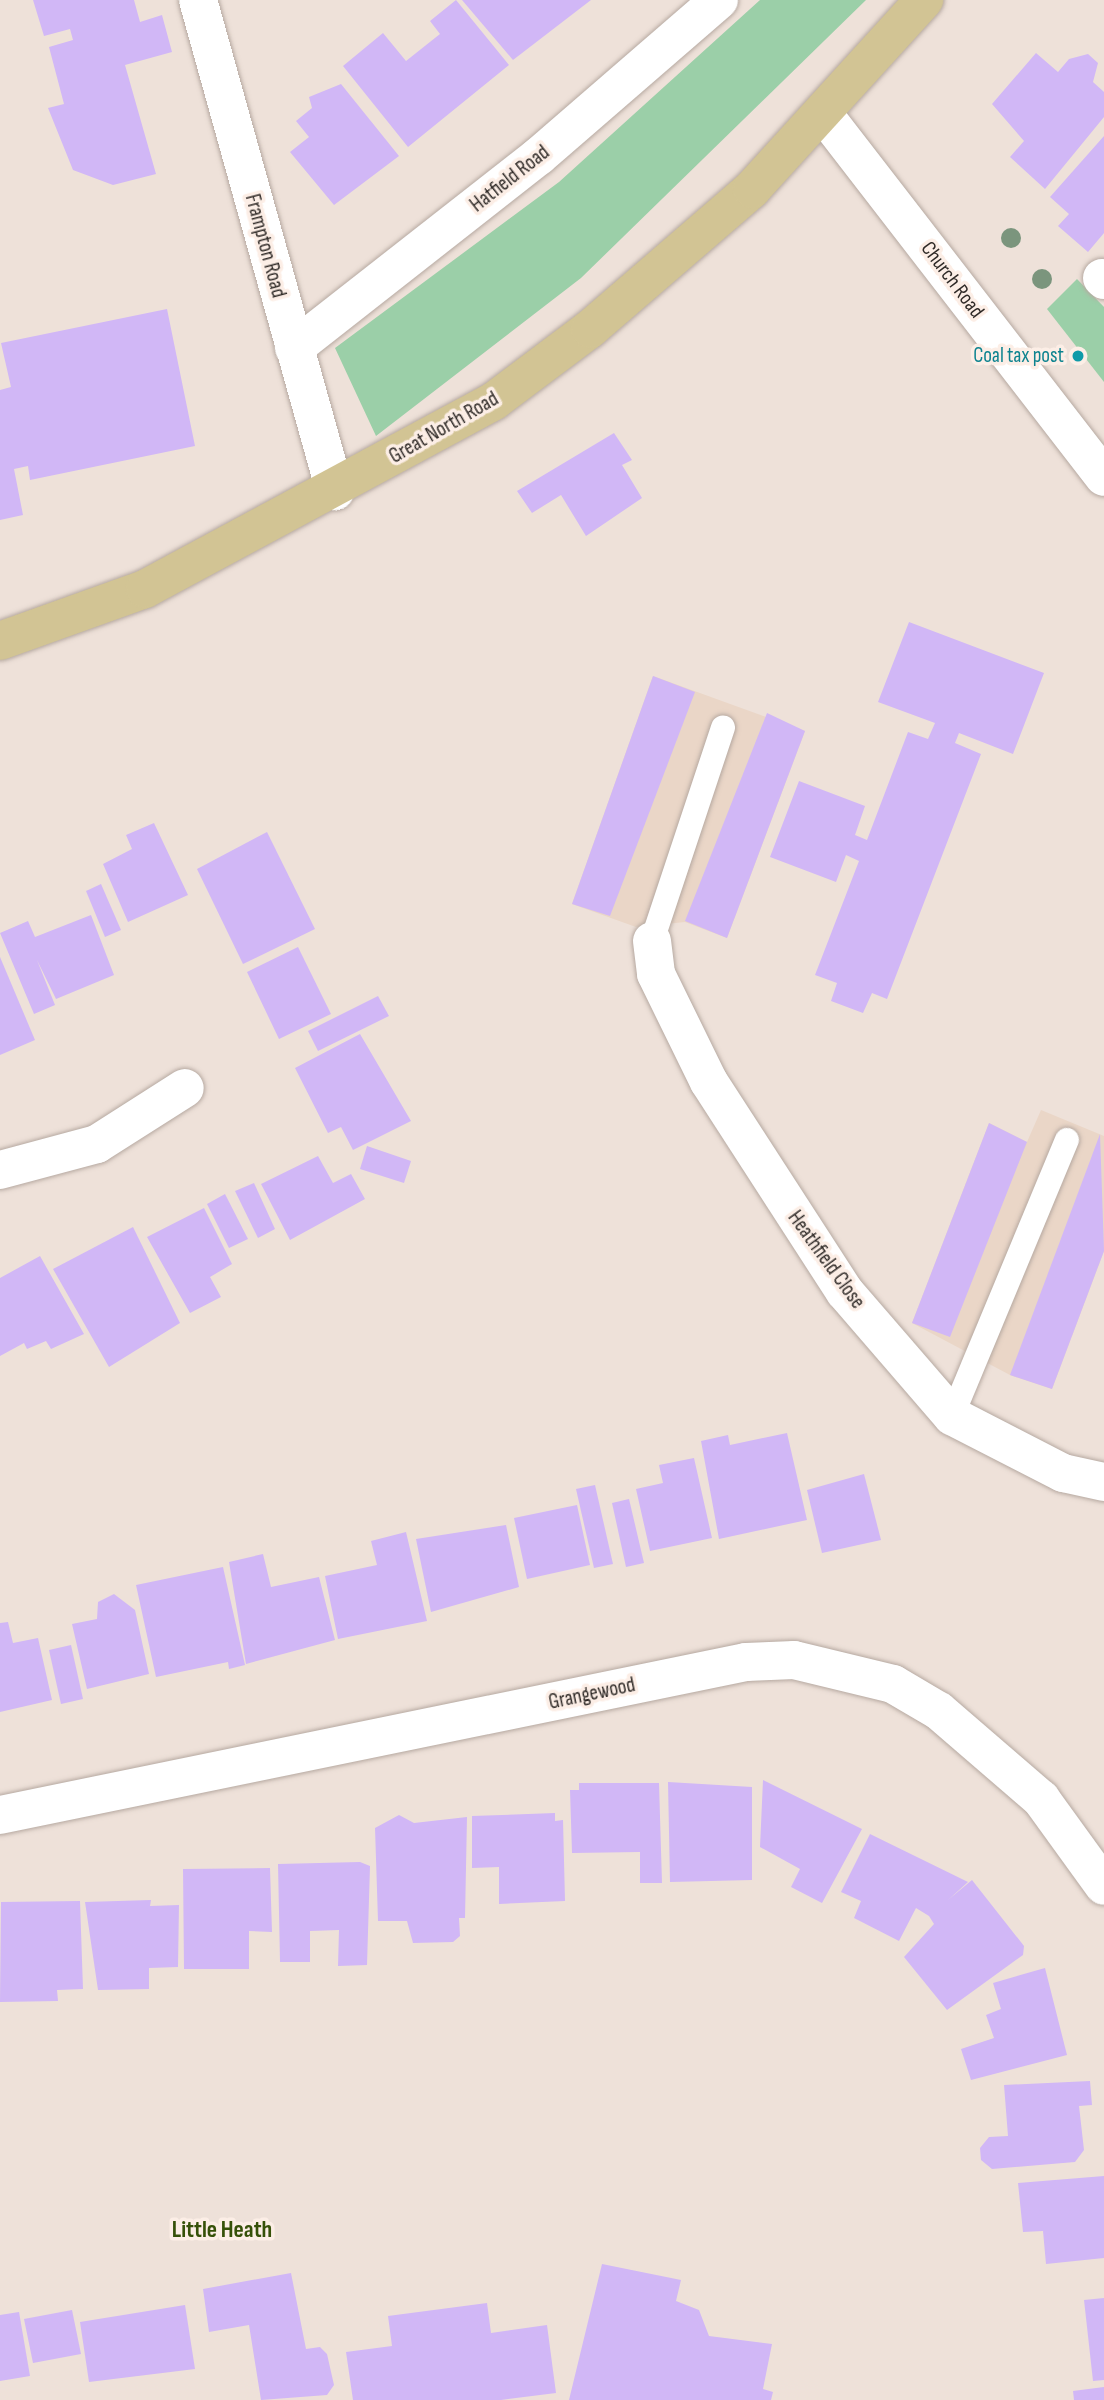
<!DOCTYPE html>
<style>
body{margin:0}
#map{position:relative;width:1104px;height:2400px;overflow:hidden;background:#eee1d9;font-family:"Sofia Sans Condensed",sans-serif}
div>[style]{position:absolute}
.industrial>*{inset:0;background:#ead6c7}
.green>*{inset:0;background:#9bcfa8}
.building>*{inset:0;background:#d1b7f6}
.roads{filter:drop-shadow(0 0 2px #b6a9a1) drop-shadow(0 0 2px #b6a9a1)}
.lane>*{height:24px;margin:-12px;padding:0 12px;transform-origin:12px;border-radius:12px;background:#fff}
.street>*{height:38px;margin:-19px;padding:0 19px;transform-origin:19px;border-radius:19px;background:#fff}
.secondary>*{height:38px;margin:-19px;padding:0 19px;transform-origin:19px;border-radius:19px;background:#fff}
.primary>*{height:38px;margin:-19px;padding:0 19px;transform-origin:19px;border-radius:19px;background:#d2c494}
.trees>*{width:20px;height:20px;margin:-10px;border-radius:50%;background:#7b957d}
.dots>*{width:19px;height:19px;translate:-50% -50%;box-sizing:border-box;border:4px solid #fceee6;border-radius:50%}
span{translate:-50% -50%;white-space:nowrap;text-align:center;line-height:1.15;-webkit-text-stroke:7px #fceee6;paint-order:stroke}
.street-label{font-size:21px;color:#2f2a27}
.culture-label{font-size:21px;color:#0d838f}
.right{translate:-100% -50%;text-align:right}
.quarter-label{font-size:24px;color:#365109;font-weight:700}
</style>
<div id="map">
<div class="industrial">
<div style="clip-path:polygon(653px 676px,805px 731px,727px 938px,685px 922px,636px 927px,572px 904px)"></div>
<div style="clip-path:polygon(1041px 1110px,1104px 1136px,1104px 1251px,1052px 1389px,1010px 1375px,912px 1323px,989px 1123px,1027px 1142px)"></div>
</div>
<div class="green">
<div style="clip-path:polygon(760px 0,866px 0,581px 278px,376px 436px,335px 348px,559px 182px)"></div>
<div style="clip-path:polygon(1077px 279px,1104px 307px,1104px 382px,1047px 309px)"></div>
</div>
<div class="building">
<div style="clip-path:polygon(33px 0,134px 0,140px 22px,162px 15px,172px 52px,125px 65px,156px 174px,113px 185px,73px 170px,48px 108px,64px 104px,49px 47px,73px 40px,70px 29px,44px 36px)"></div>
<div style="clip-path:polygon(456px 0,509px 65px,408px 147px,343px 66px,383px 33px,406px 61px,440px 34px,430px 21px)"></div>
<div style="clip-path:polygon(462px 0,591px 0,513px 60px)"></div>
<div style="clip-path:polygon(1036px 53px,1058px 72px,1069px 59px,1088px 54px,1098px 63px,1093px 82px,1104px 92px,1104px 117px,1045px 189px,1010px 157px,1024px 141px,992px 104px)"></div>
<div style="clip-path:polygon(341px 84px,399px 156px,334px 205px,290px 152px,309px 137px,296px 121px,312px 108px,309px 97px)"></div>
<div style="clip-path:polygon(1104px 136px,1104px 233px,1088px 252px,1058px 226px,1069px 214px,1050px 197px)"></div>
<div style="clip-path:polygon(167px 309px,195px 446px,30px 480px,28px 466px,14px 469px,23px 515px,0 520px,0 390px,11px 387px,1px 343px)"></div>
<div style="clip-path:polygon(614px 433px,632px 460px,622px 465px,642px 498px,586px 536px,561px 495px,532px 513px,517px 491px)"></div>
<div style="clip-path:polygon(909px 622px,1044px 673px,1013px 754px,959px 733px,955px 743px,981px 754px,887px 999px,872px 993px,863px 1013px,831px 1001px,837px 983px,815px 975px,859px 861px,846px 855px,836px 882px,770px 857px,799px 781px,865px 806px,855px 835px,867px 840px,908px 732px,928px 739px,935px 723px,878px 702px)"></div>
<div style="clip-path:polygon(653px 676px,695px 692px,610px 916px,572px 904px)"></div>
<div style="clip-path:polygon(767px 713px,805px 731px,727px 938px,685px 921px)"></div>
<div style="clip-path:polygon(154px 823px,188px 895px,128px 922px,103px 864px,132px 849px,126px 835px)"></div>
<div style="clip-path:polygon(267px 832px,315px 929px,243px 964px,197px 869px)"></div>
<div style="clip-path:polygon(101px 884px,121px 930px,105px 937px,86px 891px)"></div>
<div style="clip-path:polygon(91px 915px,114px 975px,56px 999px,37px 960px,55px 1005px,34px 1014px,0 933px,28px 921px,35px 937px)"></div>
<div style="clip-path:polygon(298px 947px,331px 1014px,279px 1039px,247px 972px)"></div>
<div style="clip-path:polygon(0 957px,35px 1040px,0 1055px)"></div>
<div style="clip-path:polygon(378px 996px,389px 1016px,318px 1051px,308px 1031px)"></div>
<div style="clip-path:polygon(360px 1034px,411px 1121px,353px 1150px,341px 1127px,328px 1133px,295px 1068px)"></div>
<div style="clip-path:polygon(989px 1123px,1027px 1142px,950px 1337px,912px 1323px)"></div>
<div style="clip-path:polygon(1100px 1134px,1104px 1251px,1052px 1389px,1010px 1375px)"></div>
<div style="clip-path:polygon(367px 1146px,411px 1161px,404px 1183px,360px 1169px)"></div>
<div style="clip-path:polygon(318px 1156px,333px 1183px,351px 1174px,365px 1199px,290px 1240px,261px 1184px)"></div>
<div style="clip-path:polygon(254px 1183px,275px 1229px,258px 1238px,235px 1191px)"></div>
<div style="clip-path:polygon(225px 1194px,248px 1239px,229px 1248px,207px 1204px)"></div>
<div style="clip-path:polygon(204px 1208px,232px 1264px,210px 1277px,221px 1297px,190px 1313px,147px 1237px)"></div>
<div style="clip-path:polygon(133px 1227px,180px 1323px,109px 1367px,53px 1269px)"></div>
<div style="clip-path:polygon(40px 1256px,84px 1334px,51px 1349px,46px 1341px,27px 1349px,24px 1343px,0 1356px,0 1278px)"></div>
<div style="clip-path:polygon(787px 1433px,807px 1520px,719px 1539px,701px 1441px,728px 1435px,730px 1445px)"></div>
<div style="clip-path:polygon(694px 1458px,712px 1538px,650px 1551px,636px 1489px,663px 1483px,659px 1465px)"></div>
<div style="clip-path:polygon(864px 1474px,881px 1540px,822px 1553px,807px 1490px)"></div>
<div style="clip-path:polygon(595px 1485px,613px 1564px,594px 1568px,576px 1489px)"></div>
<div style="clip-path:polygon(629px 1499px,644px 1563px,626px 1567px,612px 1503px)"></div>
<div style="clip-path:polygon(577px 1505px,590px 1565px,527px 1579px,514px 1518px)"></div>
<div style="clip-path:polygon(506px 1525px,519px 1587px,431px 1612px,416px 1539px)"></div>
<div style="clip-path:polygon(406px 1532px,427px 1621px,338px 1639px,325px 1576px,377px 1565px,371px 1541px)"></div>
<div style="clip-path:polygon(263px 1554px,271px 1587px,319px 1577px,335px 1640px,246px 1664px,229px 1562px)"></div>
<div style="clip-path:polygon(223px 1567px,245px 1665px,229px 1669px,228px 1662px,156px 1677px,136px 1585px)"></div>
<div style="clip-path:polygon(114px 1594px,135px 1610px,149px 1674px,87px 1689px,72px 1624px,97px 1619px,98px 1602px)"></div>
<div style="clip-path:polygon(8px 1622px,13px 1643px,38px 1638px,52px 1700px,0 1712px,0 1623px)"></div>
<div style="clip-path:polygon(71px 1645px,83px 1699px,61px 1704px,49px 1650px)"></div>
<div style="clip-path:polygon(763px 1780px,862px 1829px,822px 1903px,791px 1887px,800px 1869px,760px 1847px)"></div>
<div style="clip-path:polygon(668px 1782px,752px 1787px,752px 1880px,670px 1882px)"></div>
<div style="clip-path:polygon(579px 1783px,659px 1783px,662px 1883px,640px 1883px,640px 1852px,572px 1853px,570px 1790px,579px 1790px)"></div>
<div style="clip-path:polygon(555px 1813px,555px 1821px,563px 1820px,565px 1901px,499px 1904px,499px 1867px,472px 1868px,472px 1816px)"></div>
<div style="clip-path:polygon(399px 1815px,414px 1823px,467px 1817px,465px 1918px,459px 1918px,460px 1936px,453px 1942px,413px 1943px,407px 1921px,378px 1921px,375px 1828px)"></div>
<div style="clip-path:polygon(870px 1834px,968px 1882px,948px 1900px,972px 1880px,1024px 1946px,1023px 1955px,947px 2010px,904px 1957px,934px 1924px,929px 1916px,916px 1908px,899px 1941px,854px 1918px,861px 1901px,841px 1892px)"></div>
<div style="clip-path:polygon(360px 1862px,370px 1866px,367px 1965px,338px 1966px,339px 1930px,310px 1931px,310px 1962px,280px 1962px,278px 1864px)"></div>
<div style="clip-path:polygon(270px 1868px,272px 1932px,249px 1931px,249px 1969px,184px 1969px,183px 1869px)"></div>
<div style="clip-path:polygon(151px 1900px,150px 1906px,179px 1905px,178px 1967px,149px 1968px,149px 1989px,98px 1990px,85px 1902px)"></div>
<div style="clip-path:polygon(80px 1901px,83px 1989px,57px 1990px,58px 2001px,0 2002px,1px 1902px)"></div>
<div style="clip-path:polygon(1045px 1968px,1067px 2055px,971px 2080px,961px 2049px,994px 2038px,986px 2015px,1001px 2009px,993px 1983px)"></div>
<div style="clip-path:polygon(1090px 2081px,1092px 2105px,1079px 2106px,1084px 2150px,1075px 2162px,992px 2169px,981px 2160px,980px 2148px,989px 2137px,1008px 2136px,1004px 2085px)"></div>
<div style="clip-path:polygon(1104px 2176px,1104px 2258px,1046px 2264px,1043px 2231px,1023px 2232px,1018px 2183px)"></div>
<div style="clip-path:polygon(602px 2264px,681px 2280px,676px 2301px,699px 2310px,709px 2336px,772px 2344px,763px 2389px,773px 2392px,771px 2400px,569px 2400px)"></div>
<div style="clip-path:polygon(291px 2273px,306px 2349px,320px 2347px,327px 2354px,334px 2385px,327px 2395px,261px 2400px,249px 2325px,209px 2332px,203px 2289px)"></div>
<div style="clip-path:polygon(1104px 2298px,1104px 2380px,1093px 2381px,1084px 2300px)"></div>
<div style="clip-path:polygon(487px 2303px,491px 2333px,547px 2325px,556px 2393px,501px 2400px,353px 2400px,346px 2352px,392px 2346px,388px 2316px)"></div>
<div style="clip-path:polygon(185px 2305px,195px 2369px,89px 2382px,80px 2322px)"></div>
<div style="clip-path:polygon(72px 2310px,81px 2354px,33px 2363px,24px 2319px)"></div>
<div style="clip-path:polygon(19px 2312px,30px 2376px,0 2381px,0 2315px)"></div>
<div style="clip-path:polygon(1104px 2387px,1104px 2400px,1074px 2400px,1073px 2391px)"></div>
</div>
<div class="roads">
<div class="lane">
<div style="left:652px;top:941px;width:225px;rotate:-71.6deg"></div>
<div style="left:952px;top:1416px;width:299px;rotate:-67.4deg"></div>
</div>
<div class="street">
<div style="left:198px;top:0;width:510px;rotate:74.41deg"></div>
<div style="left:1102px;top:278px;width:3px;rotate:45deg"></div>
<div style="left:294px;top:348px;width:311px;rotate:-38.1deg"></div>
<div style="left:539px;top:156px;width:238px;rotate:-40.9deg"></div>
<div style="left:652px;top:941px;width:33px;rotate:83deg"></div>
<div style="left:656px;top:974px;width:120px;rotate:63.9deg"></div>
<div style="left:709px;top:1082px;width:250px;rotate:57.1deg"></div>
<div style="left:845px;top:1292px;width:164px;rotate:49.2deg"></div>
<div style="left:952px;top:1416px;width:125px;rotate:27.2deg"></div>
<div style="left:1063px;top:1473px;width:42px;rotate:12.4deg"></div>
<div style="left:0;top:1170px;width:100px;rotate:-15deg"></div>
<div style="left:97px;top:1144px;width:104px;rotate:-32.5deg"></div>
<div style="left:0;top:1815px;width:762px;rotate:-11.59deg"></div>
<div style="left:746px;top:1662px;width:48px;rotate:-2.4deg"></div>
<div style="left:794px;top:1660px;width:102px;rotate:13.6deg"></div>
<div style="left:893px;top:1684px;width:53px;rotate:30.4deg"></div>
<div style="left:939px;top:1711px;width:135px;rotate:40.8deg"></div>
<div style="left:1041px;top:1799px;width:107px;rotate:54.1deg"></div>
</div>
<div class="secondary">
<div style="left:825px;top:116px;width:456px;rotate:52.3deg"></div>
</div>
<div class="primary">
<div style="left:0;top:641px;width:154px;rotate:-19.7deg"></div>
<div style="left:145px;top:589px;width:396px;rotate:-28.3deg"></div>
<div style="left:494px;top:401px;width:120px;rotate:-36.9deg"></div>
<div style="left:590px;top:329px;width:214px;rotate:-40.8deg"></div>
<div style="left:752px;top:189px;width:256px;rotate:-47.7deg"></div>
</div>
</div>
<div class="trees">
<div style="left:1011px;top:238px"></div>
<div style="left:1042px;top:279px"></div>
</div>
<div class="dots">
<div style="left:1078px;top:356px;background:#0f9aa8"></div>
</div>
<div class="street-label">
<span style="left:510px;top:179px;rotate:-38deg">Hatfield Road</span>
<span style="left:265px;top:246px;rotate:75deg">Frampton Road</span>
<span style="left:952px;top:280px;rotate:53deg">Church Road</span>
<span style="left:444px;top:428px;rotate:-30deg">Great North Road</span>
<span style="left:826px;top:1260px;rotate:54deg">Heathfield Close</span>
<span style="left:592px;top:1694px;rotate:-12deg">Grangewood</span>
</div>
<div class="culture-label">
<span class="right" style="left:1064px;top:356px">Coal tax post</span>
</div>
<div class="quarter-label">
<span style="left:222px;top:2230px">Little Heath</span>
</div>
</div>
